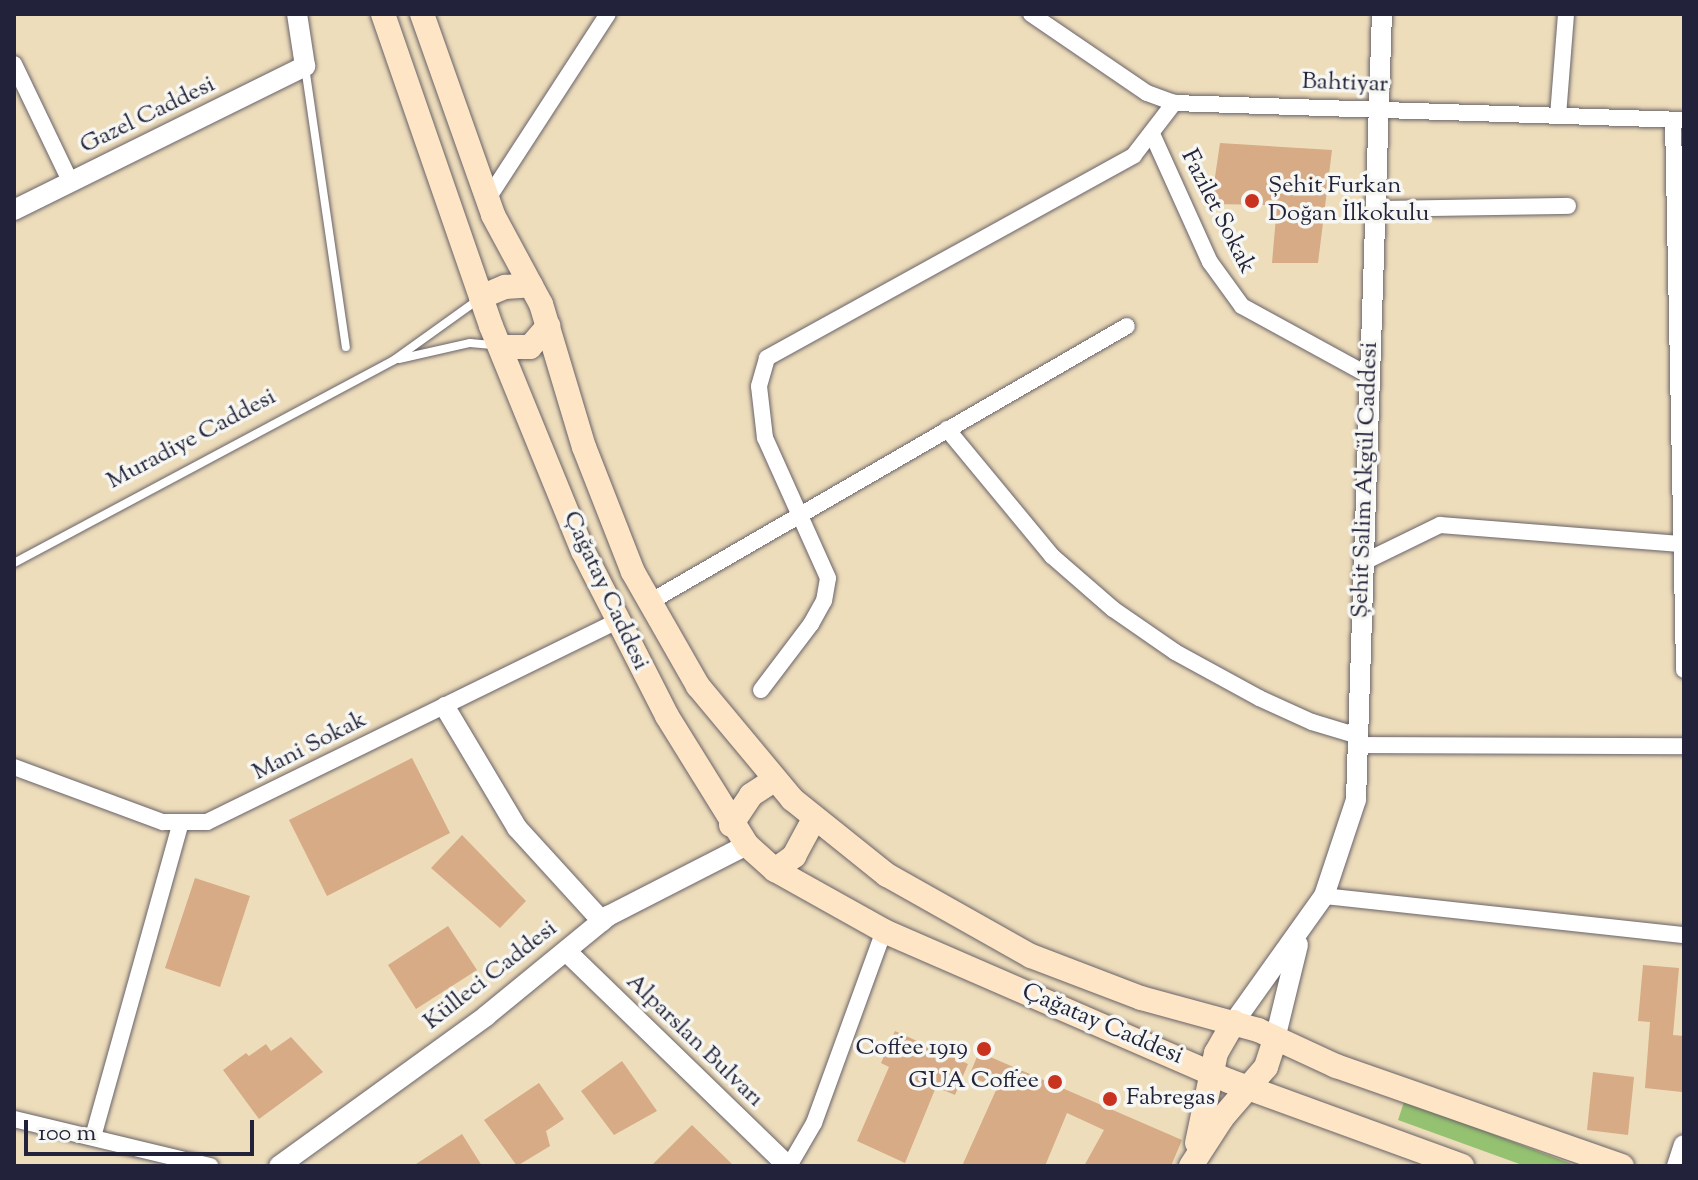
<!DOCTYPE html>
<meta charset="utf-8">
<style>
body{margin:0}
#map{position:relative;width:1698px;height:1180px;overflow:hidden;background:#edb;font-family:"Sorts Mill Goudy",serif}
div>[style]{position:absolute}
.green>*{inset:0;background:#95c271}
.building>*{inset:0;background:#d6ab85}
.roads{filter:drop-shadow(0 0 2px #696368) drop-shadow(0 0 2px #696368)}
.service>*{height:8px;margin:-4px;padding:0 4px;transform-origin:4px;border-radius:4px;background:#fff}
.minor>*{height:16px;margin:-8px;padding:0 8px;transform-origin:8px;border-radius:8px;background:#fff}
.tertiary>*{height:20px;margin:-10px;padding:0 10px;transform-origin:10px;border-radius:10px;background:#fff}
.secondary>*{height:24px;margin:-12px;padding:0 12px;transform-origin:12px;border-radius:12px;background:#fee5c5}
.dots>*{width:22px;height:22px;translate:-50% -50%;box-sizing:border-box;border:4px solid #f6f6f2;border-radius:50%}
span{translate:-50% -50%;white-space:nowrap;text-align:center;line-height:1.15;-webkit-text-stroke:7px #f6f6f2;paint-order:stroke}
.street-label{font-size:24px;color:#22223b}
.poi-label{font-size:24px;color:#22223b}
.left{translate:0 -50%;text-align:left}
.right{translate:-100% -50%;text-align:right}
.frame{position:absolute;inset:0;border:16px solid #22223b;pointer-events:none}
.scale{position:absolute;left:24px;top:1120px;width:230px;height:36px;box-sizing:border-box;border:4px solid #22223b;border-top:0;padding-left:10px;font-size:24px;line-height:28px;white-space:nowrap;color:#22223b;-webkit-text-stroke:6px #f6f6f2;paint-order:stroke}
</style>
<div id="map">
<div class="green">
<div style="clip-path:polygon(1404px 1102px,1469px 1125px,1577px 1166px,1525px 1166px,1398px 1120px)"></div>
</div>
<div class="building">
<div style="clip-path:polygon(1220px 143px,1332px 150px,1318px 263px,1272px 263px,1277px 205px,1211px 204px)"></div>
<div style="clip-path:polygon(412px 758px,450px 833px,327px 896px,289px 820px)"></div>
<div style="clip-path:polygon(462px 835px,526px 901px,500px 928px,431px 868px)"></div>
<div style="clip-path:polygon(195px 878px,250px 896px,220px 987px,165px 968px)"></div>
<div style="clip-path:polygon(448px 926px,477px 970px,416px 1009px,388px 965px)"></div>
<div style="clip-path:polygon(1643px 965px,1679px 968px,1673px 1035px,1684px 1036px,1682px 1092px,1645px 1088px,1650px 1022px,1638px 1021px)"></div>
<div style="clip-path:polygon(895px 1031px,968px 1064px,955px 1095px,936px 1087px,905px 1163px,857px 1141px,889px 1067px,881px 1063px)"></div>
<div style="clip-path:polygon(291px 1037px,323px 1072px,259px 1119px,223px 1070px,246px 1053px,249px 1056px,266px 1044px,271px 1051px)"></div>
<div style="clip-path:polygon(979px 1052px,1182px 1140px,1171px 1166px,1084px 1166px,1104px 1130px,1067px 1113px,1045px 1166px,962px 1166px,997px 1088px,969px 1076px)"></div>
<div style="clip-path:polygon(622px 1061px,657px 1111px,614px 1135px,581px 1091px)"></div>
<div style="clip-path:polygon(1593px 1072px,1634px 1077px,1628px 1135px,1587px 1130px)"></div>
<div style="clip-path:polygon(539px 1083px,564px 1119px,546px 1131px,550px 1146px,517px 1166px,484px 1120px)"></div>
<div style="clip-path:polygon(692px 1125px,734px 1166px,651px 1166px)"></div>
<div style="clip-path:polygon(462px 1134px,482px 1166px,413px 1166px)"></div>
</div>
<div class="roads">
<div class="service">
<div style="left:305px;top:67px;width:283px;rotate:81.7deg"></div>
<div style="left:399px;top:359px;width:73px;rotate:-12.7deg"></div>
<div style="left:470px;top:343px;width:25px;rotate:5deg"></div>
<div style="left:14px;top:563px;width:431px;rotate:-28.1deg"></div>
<div style="left:394px;top:360px;width:105px;rotate:-35.7deg"></div>
</div>
<div class="minor">
<div style="left:1031px;top:14px;width:140px;rotate:34.3deg"></div>
<div style="left:1147px;top:93px;width:29px;rotate:20deg"></div>
<div style="left:1174px;top:103px;width:510px;rotate:1.91deg"></div>
<div style="left:14px;top:64px;width:132px;rotate:64.4deg"></div>
<div style="left:1558px;top:116px;width:102px;rotate:-85.5deg"></div>
<div style="left:1673px;top:120px;width:550px;rotate:88.85deg"></div>
<div style="left:1153px;top:136px;width:138px;rotate:65.7deg"></div>
<div style="left:1210px;top:262px;width:54px;rotate:54deg"></div>
<div style="left:1242px;top:306px;width:146px;rotate:28.7deg"></div>
<div style="left:487px;top:200px;width:222px;rotate:-57deg"></div>
<div style="left:1375px;top:209px;width:193px;rotate:-0.9deg"></div>
<div style="left:947px;top:429px;width:165px;rotate:50.4deg"></div>
<div style="left:1052px;top:556px;width:81px;rotate:41deg"></div>
<div style="left:1113px;top:609px;width:75px;rotate:34.7deg"></div>
<div style="left:1175px;top:652px;width:96px;rotate:28.7deg"></div>
<div style="left:1259px;top:698px;width:58px;rotate:24.4deg"></div>
<div style="left:1312px;top:722px;width:48px;rotate:16.9deg"></div>
<div style="left:1364px;top:562px;width:85px;rotate:-26deg"></div>
<div style="left:1440px;top:525px;width:241px;rotate:4.5deg"></div>
<div style="left:648px;top:603px;width:553px;rotate:-30.04deg"></div>
<div style="left:761px;top:690px;width:83px;rotate:-52.9deg"></div>
<div style="left:811px;top:624px;width:26px;rotate:-61deg"></div>
<div style="left:824px;top:601px;width:23px;rotate:-80deg"></div>
<div style="left:828px;top:578px;width:154px;rotate:-114.2deg"></div>
<div style="left:765px;top:438px;width:52px;rotate:-96.6deg"></div>
<div style="left:759px;top:386px;width:29px;rotate:-74deg"></div>
<div style="left:767px;top:358px;width:419px;rotate:-28.9deg"></div>
<div style="left:1134px;top:155px;width:66px;rotate:-52.4deg"></div>
<div style="left:1357px;top:745px;width:327px;rotate:0.2deg"></div>
<div style="left:14px;top:767px;width:159px;rotate:20.3deg"></div>
<div style="left:163px;top:822px;width:44px"></div>
<div style="left:207px;top:822px;width:455px;rotate:-26.1deg"></div>
<div style="left:1324px;top:896px;width:362px;rotate:6.2deg"></div>
<div style="left:14px;top:1119px;width:202px;rotate:13.5deg"></div>
<div style="left:93px;top:1137px;width:324px;rotate:-74.4deg"></div>
<div style="left:789px;top:1166px;width:50px;rotate:-59.8deg"></div>
<div style="left:814px;top:1123px;width:204px;rotate:-70deg"></div>
</div>
<div class="tertiary">
<div style="left:14px;top:210px;width:325px;rotate:-26.3deg"></div>
<div style="left:305px;top:66px;width:53px;rotate:-98.7deg"></div>
<div style="left:445px;top:707px;width:141px;rotate:59.2deg"></div>
<div style="left:517px;top:828px;width:126px;rotate:47.6deg"></div>
<div style="left:566px;top:951px;width:309px;rotate:44.1deg"></div>
<div style="left:1234px;top:1022px;width:155px;rotate:-54.5deg"></div>
<div style="left:1324px;top:896px;width:101px;rotate:-71.6deg"></div>
<div style="left:1356px;top:800px;width:786px;rotate:-88.11deg"></div>
<div style="left:1275px;top:1039px;width:97px;rotate:-76.3deg"></div>
<div style="left:279px;top:1166px;width:256px;rotate:-35.9deg"></div>
<div style="left:486px;top:1016px;width:158px;rotate:-39.3deg"></div>
<div style="left:608px;top:916px;width:156px;rotate:-27.1deg"></div>
<div style="left:1677px;top:1166px;width:22px;rotate:-72deg"></div>
</div>
<div class="secondary">
<div style="left:383px;top:14px;width:330px;rotate:70.9deg"></div>
<div style="left:491px;top:326px;width:243px;rotate:67.8deg"></div>
<div style="left:583px;top:551px;width:185px;rotate:63deg"></div>
<div style="left:667px;top:716px;width:152px;rotate:58.2deg"></div>
<div style="left:747px;top:845px;width:38px;rotate:42deg"></div>
<div style="left:775px;top:870px;width:125px;rotate:29.2deg"></div>
<div style="left:884px;top:931px;width:376px;rotate:23.5deg"></div>
<div style="left:1229px;top:1081px;width:248px;rotate:20deg"></div>
<div style="left:422px;top:14px;width:213px;rotate:70.5deg"></div>
<div style="left:493px;top:215px;width:101px;rotate:61.7deg"></div>
<div style="left:541px;top:304px;width:149px;rotate:73.3deg"></div>
<div style="left:584px;top:447px;width:134px;rotate:68.6deg"></div>
<div style="left:633px;top:572px;width:131px;rotate:60.3deg"></div>
<div style="left:698px;top:686px;width:147px;rotate:50.2deg"></div>
<div style="left:792px;top:799px;width:122px;rotate:38.7deg"></div>
<div style="left:887px;top:875px;width:165px;rotate:29.4deg"></div>
<div style="left:1031px;top:956px;width:118px;rotate:20.9deg"></div>
<div style="left:1141px;top:998px;width:121px;rotate:15.3deg"></div>
<div style="left:1258px;top:1030px;width:86px;rotate:24.8deg"></div>
<div style="left:1336px;top:1066px;width:303px;rotate:19.3deg"></div>
<div style="left:481px;top:297px;width:26px;rotate:-23deg"></div>
<div style="left:505px;top:287px;width:26px;rotate:-4deg"></div>
<div style="left:501px;top:347px;width:29px"></div>
<div style="left:530px;top:347px;width:28px;rotate:-49deg"></div>
<div style="left:731px;top:825px;width:36px;rotate:-56deg"></div>
<div style="left:751px;top:795px;width:27px;rotate:-33deg"></div>
<div style="left:775px;top:870px;width:24px;rotate:-36deg"></div>
<div style="left:794px;top:856px;width:42px;rotate:-61.6deg"></div>
<div style="left:1197px;top:1143px;width:92px;rotate:-78.1deg"></div>
<div style="left:1216px;top:1053px;width:36px;rotate:-60deg"></div>
<div style="left:1191px;top:1166px;width:57px;rotate:-57.1deg"></div>
<div style="left:1222px;top:1118px;width:67px;rotate:-49.2deg"></div>
<div style="left:1266px;top:1067px;width:29px;rotate:-72deg"></div>
</div>
</div>
<div class="dots">
<div style="left:1252px;top:201px;background:#c8321e"></div>
<div style="left:984px;top:1049px;background:#c8321e"></div>
<div style="left:1055px;top:1082px;background:#c8321e"></div>
<div style="left:1110px;top:1099px;background:#c8321e"></div>
</div>
<div class="street-label">
<span style="left:1345px;top:84px;rotate:2deg">Bahtiyar</span>
<span style="left:148px;top:116px;rotate:-26deg">Gazel Caddesi</span>
<span style="left:1217px;top:212px;rotate:63deg">Fazilet Sokak</span>
<span style="left:192px;top:440px;rotate:-28deg">Muradiye Caddesi</span>
<span style="left:1366px;top:480px;rotate:-88deg">Şehit Salim Akgül Caddesi</span>
<span style="left:605px;top:591px;rotate:65deg">Çağatay Caddesi</span>
<span style="left:310px;top:747px;rotate:-27deg">Mani Sokak</span>
<span style="left:491px;top:976px;rotate:-38deg">Külleci Caddesi</span>
<span style="left:1102px;top:1025px;rotate:23deg">Çağatay Caddesi</span>
<span style="left:694px;top:1041px;rotate:44deg">Alparslan Bulvarı</span>
</div>
<div class="poi-label">
<span class="left" style="left:1268px;top:201px">Şehit Furkan<br>Doğan İlkokulu</span>
<span class="right" style="left:968px;top:1049px">Coffee 1919</span>
<span class="right" style="left:1039px;top:1082px">GUA Coffee</span>
<span class="left" style="left:1126px;top:1099px">Fabregas</span>
</div>
<div class="frame"></div>
<div class="scale">100 m</div>
</div>
